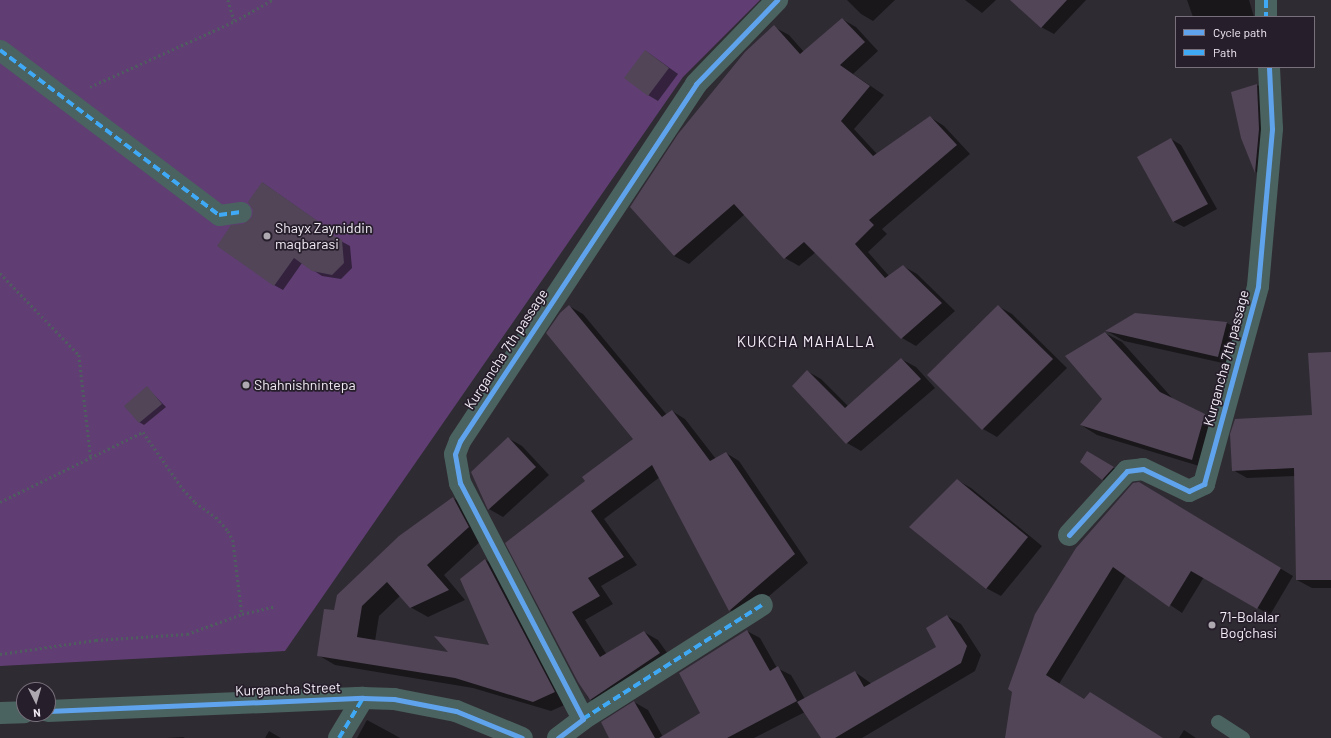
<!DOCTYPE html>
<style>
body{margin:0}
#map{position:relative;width:1331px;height:738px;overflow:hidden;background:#2f2b32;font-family:Barlow,sans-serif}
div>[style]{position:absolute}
.green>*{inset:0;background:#603e73}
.shadow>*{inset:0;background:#0007}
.building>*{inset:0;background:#514557}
.path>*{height:2.5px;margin-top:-1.25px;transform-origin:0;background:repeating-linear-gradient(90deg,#4e5e5e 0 2px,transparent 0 5px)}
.service>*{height:14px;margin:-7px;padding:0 7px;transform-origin:7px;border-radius:7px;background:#4a6260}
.pedestrian>*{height:21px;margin:-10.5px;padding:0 10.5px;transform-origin:10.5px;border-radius:10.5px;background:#4a6260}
.minor>*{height:22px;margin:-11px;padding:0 11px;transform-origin:11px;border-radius:11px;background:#4a6260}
.tertiary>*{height:22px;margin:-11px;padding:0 11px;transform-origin:11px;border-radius:11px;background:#4a6260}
.quiet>*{height:4px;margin-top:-2px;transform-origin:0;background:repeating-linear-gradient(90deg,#3fa9f5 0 8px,transparent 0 12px)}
.cycleway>*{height:5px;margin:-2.5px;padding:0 2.5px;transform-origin:2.5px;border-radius:2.5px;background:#60a3ed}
.dots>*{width:11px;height:11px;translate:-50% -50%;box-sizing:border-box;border:2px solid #261e2b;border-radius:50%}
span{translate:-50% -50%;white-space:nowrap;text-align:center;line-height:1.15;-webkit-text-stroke:3.5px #261e2b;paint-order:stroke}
.poi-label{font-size:14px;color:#f3edf6}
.left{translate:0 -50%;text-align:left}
.street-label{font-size:14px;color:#f3edf6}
.neighbourhood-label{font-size:15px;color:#f3edf6;letter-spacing:1px}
.legend{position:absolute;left:1175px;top:16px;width:140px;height:52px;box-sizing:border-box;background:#261e2b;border:1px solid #78717c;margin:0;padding:5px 7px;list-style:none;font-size:12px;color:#f3edf6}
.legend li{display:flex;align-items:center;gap:8px;height:20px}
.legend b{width:20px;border:1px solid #78717c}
.north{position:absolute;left:16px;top:682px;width:40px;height:40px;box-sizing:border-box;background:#261e2b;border:1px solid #78717c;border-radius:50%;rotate:175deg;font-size:11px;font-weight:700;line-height:16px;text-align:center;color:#f3edf6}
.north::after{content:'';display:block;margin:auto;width:14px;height:18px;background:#aea9b1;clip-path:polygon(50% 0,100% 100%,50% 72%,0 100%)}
</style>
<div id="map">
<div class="green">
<div style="clip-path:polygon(0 0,760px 0,683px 77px,285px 651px,0 666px)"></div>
</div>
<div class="shadow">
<div style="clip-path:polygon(847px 0,895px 0,873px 21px,861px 14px)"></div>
<div style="clip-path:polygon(965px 0,996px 0,982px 13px)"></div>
<div style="clip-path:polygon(1011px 0,1086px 0,1054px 34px,1041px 27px)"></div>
<div style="clip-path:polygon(1187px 0,1249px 0,1254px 17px,1193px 17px)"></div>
<div style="clip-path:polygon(842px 19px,856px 27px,878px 51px,853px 74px,884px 95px,854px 129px,877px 154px,930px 117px,944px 126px,970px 154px,882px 229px,887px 234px,868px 252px,889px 276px,903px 266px,917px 274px,955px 311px,916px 346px,902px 338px,816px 252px,799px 266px,785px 258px,745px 214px,689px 264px,674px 256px,631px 206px,774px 27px,789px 35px,804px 52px)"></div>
<div style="clip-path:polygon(646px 51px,678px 74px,658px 101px,648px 95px)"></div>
<div style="clip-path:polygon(1257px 85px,1267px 91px,1264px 177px,1256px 172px,1242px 138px,1232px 92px)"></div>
<div style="clip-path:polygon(1171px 139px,1181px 145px,1217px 209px,1184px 227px,1174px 222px,1138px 158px)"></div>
<div style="clip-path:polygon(263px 183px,327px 228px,324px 232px,350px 246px,352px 268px,341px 279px,322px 276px,302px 263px,283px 290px,274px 285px,243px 225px,253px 217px)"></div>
<div style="clip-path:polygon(569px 306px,583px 314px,667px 415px,672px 411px,685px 419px,716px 459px,726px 453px,739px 461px,808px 563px,743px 618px,730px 610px,660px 477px,604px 519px,637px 565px,601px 586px,613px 604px,585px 620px,607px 655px,644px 632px,658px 640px,673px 661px,602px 706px,588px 698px,507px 543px,586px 482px,635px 439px)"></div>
<div style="clip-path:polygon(998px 306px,1012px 314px,1067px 368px,997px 437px,983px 429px,929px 375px)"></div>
<div style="clip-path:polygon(1135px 314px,1227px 323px,1245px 333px,1236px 366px,1124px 341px,1107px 331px)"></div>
<div style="clip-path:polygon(1105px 333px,1122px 342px,1174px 400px,1221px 424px,1209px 469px,1097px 435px,1081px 425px,1104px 399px)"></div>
<div style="clip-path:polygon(1331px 353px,1331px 588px,1312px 588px,1297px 580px,1295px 476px,1247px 478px,1233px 470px,1313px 415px)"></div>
<div style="clip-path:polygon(901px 359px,916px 367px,935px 388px,861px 451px,847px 443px,807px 371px,821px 379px,848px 406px)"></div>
<div style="clip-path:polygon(147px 388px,166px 407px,144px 425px,139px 422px)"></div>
<div style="clip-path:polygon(508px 438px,522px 446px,549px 475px,503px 517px,489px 509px)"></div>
<div style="clip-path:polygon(1087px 452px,1123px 473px,1112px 485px,1102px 479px)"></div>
<div style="clip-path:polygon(957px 480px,971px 488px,1042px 546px,1001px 596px,986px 588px)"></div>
<div style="clip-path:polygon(1152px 491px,1293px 576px,1270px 615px,1204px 577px,1182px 613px,1126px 575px,1059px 684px,1085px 700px,1162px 738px,1006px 738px)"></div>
<div style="clip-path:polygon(453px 498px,470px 508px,485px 537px,444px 575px,465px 600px,428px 617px,410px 607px,400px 596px,379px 616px,375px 641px,450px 653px,491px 647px,486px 560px,502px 570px,571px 702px,551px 711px,473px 688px,335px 665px,318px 655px,335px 612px)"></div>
<div style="clip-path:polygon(947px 616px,961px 624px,981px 655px,975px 671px,862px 738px,822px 738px,805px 712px,754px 738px,610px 738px,634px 702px,648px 710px,663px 737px,702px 714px,747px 631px,760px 638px,777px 668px,791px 675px,805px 699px,855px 672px,872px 684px,938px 647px)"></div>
<div style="clip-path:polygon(367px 720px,393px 734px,400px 738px,357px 738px)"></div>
<div style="clip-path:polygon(1184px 730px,1196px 738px,1197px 738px,1179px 738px)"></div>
<div style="clip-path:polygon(269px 731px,279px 737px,281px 738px,265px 738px)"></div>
<div style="clip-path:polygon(183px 737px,185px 738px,166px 738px)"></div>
</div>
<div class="building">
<div style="clip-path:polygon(1010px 0,1067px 0,1041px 28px)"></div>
<div style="clip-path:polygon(842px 18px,865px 42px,840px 65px,870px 86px,841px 121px,873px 156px,930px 116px,957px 145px,869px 220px,874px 225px,855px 244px,885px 278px,903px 265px,942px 303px,901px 339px,804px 242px,784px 259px,734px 204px,674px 256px,630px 207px,678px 134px,745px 52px,774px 25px,800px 54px)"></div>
<div style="clip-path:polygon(645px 50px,669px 68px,648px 96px,624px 78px)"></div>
<div style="clip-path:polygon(1257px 84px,1259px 129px,1255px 173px,1241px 138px,1231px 92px)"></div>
<div style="clip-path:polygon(1171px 138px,1208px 204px,1173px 222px,1137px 157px)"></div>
<div style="clip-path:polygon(262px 182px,319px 222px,316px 227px,342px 240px,344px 263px,332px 275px,312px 271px,294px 258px,274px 286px,217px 246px,231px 225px,243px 224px,252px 217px,253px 210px,248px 202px)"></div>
<div style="clip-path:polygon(569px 305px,662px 417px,672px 410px,710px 461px,726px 452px,795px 554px,729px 611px,652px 465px,591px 511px,624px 557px,588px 578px,600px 596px,572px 612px,600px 657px,644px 631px,660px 653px,590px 700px,578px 682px,505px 543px,585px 481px,582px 477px,633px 439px,546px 333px,560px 313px)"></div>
<div style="clip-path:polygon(998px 305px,1053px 359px,982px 430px,927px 375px)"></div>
<div style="clip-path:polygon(1135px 313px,1227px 322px,1218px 357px,1105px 331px)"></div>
<div style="clip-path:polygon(1105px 332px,1160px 392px,1205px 414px,1192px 460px,1080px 425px,1102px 399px,1065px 356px)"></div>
<div style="clip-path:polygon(1331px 352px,1331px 580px,1296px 580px,1294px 468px,1232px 471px,1230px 434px,1235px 419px,1312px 415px,1308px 353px)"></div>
<div style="clip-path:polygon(901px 358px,921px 379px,846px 444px,792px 386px,807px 370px,845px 408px)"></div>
<div style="clip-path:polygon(147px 386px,162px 404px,139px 423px,124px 406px)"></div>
<div style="clip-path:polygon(508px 437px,536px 467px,488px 510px,471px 472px)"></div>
<div style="clip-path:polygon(1087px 451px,1114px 467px,1102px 480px,1080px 462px)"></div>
<div style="clip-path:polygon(957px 479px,1028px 537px,986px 589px,909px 527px)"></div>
<div style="clip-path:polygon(1139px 482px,1281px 568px,1257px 609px,1191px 571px,1169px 607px,1113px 567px,1046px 675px,1084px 699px,1090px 692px,1163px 738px,1005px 738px,1012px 692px,1008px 689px,1035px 614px,1076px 548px,1133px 483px)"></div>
<div style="clip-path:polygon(453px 497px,469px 527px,427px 565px,449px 590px,410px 608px,387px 582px,362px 606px,357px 637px,448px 652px,434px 636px,489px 645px,460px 579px,485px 559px,555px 692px,533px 702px,455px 678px,317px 656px,324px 609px,334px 610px,337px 595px,399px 536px)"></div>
<div style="clip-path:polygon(947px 615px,967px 646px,961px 663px,835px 738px,821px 738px,797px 702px,855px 671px,864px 687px,936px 647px,926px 628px)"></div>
<div style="clip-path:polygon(747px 630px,770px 671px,778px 666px,797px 701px,727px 738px,659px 738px,700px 713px,679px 673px)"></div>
<div style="clip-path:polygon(634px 701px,655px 738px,609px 738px,601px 722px)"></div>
</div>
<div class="path">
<div style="left:228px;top:0;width:21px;rotate:73deg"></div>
<div style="left:90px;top:87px;width:159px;rotate:-24.5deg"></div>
<div style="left:235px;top:21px;width:43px;rotate:-29.6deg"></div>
<div style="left:0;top:273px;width:114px;rotate:46.1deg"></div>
<div style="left:79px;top:355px;width:104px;rotate:83.4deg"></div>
<div style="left:0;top:502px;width:159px;rotate:-26.1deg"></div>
<div style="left:143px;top:432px;width:70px;rotate:54.9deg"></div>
<div style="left:183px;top:489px;width:18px;rotate:47deg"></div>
<div style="left:195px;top:502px;width:26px;rotate:36deg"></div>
<div style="left:216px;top:517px;width:18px;rotate:49deg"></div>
<div style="left:228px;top:531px;width:10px;rotate:61deg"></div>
<div style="left:233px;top:540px;width:75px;rotate:83.1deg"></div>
<div style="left:242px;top:614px;width:32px;rotate:-13deg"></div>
<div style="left:0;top:654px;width:97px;rotate:-8.3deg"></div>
<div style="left:96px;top:640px;width:91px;rotate:-3.8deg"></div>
<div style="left:187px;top:634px;width:59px;rotate:-20deg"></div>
</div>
<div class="service">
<div style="left:1218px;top:722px;width:30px;rotate:33deg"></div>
</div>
<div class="pedestrian">
<div style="left:0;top:50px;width:274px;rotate:37deg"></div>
<div style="left:219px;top:215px;width:22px;rotate:-8deg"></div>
</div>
<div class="minor">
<div style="left:1266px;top:0;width:17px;rotate:90deg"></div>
<div style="left:1069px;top:535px;width:86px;rotate:-47.8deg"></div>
<div style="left:1127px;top:471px;width:16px;rotate:-7deg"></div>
<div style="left:1143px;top:469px;width:51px;rotate:25.6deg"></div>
<div style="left:1189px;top:491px;width:17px;rotate:-25deg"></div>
<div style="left:1204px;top:484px;width:205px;rotate:-74.7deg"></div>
<div style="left:1258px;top:286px;width:158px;rotate:-84.9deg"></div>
<div style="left:1272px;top:129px;width:62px;rotate:-92.8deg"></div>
<div style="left:583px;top:719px;width:212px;rotate:-32.5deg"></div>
<div style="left:339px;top:738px;width:47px;rotate:-59deg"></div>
<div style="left:558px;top:738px;width:31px;rotate:-37deg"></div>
<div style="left:583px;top:719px;width:266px;rotate:-117.5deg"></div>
<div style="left:460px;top:483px;width:29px;rotate:-100deg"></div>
<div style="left:455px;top:454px;width:14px;rotate:-69deg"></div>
<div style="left:460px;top:441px;width:428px;rotate:-56.5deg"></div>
<div style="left:696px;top:84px;width:117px;rotate:-46deg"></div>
</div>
<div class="tertiary">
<div style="left:48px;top:711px;width:315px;rotate:-2.4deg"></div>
<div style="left:363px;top:698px;width:31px;rotate:2deg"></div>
<div style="left:394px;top:699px;width:63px;rotate:11deg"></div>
<div style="left:456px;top:711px;width:71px;rotate:22.2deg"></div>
<div style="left:0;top:713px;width:24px;rotate:-2deg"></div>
</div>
<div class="quiet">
<div style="left:1266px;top:0;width:17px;rotate:90deg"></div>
<div style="left:0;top:50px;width:274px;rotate:37deg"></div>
<div style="left:219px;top:215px;width:22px;rotate:-8deg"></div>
<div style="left:583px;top:719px;width:212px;rotate:-32.5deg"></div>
<div style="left:339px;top:738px;width:47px;rotate:-59deg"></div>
</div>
<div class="cycleway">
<div style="left:1069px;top:535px;width:86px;rotate:-47.8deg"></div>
<div style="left:1127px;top:471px;width:16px;rotate:-7deg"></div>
<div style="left:1143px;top:469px;width:51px;rotate:25.6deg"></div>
<div style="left:1189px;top:491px;width:17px;rotate:-25deg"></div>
<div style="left:1204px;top:484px;width:205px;rotate:-74.7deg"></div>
<div style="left:1258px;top:286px;width:158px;rotate:-84.9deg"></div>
<div style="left:1272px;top:129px;width:62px;rotate:-92.8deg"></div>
<div style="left:48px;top:711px;width:315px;rotate:-2.4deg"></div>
<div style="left:363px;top:698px;width:31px;rotate:2deg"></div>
<div style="left:394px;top:699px;width:63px;rotate:11deg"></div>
<div style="left:456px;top:711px;width:71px;rotate:22.2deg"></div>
<div style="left:558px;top:738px;width:31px;rotate:-37deg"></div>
<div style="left:583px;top:719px;width:266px;rotate:-117.5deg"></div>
<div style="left:460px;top:483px;width:29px;rotate:-100deg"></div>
<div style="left:455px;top:454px;width:14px;rotate:-69deg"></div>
<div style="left:460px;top:441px;width:428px;rotate:-56.5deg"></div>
<div style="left:696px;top:84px;width:117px;rotate:-46deg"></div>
</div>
<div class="dots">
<div style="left:267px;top:236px;background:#aea9b1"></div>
<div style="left:246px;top:385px;background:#aea9b1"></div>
<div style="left:1212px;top:625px;background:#aea9b1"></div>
</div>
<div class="poi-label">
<span class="left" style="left:275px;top:236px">Shayx Zayniddin<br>maqbarasi</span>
<span class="left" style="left:254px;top:385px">Shahnishnintepa</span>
<span class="left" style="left:1220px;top:625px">71-Bolalar<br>Bog'chasi</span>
</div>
<div class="street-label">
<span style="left:506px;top:349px;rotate:-57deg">Kurgancha 7th passage</span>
<span style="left:1226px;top:358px;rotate:-75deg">Kurgancha 7th passage</span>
<span style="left:288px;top:689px;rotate:-2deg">Kurgancha Street</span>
</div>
<div class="neighbourhood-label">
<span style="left:806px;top:342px">KUKCHA MAHALLA</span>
</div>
<ul class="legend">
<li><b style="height:5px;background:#60a3ed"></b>Cycle path</li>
<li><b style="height:5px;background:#3fa9f5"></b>Path</li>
</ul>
<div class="north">N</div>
</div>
